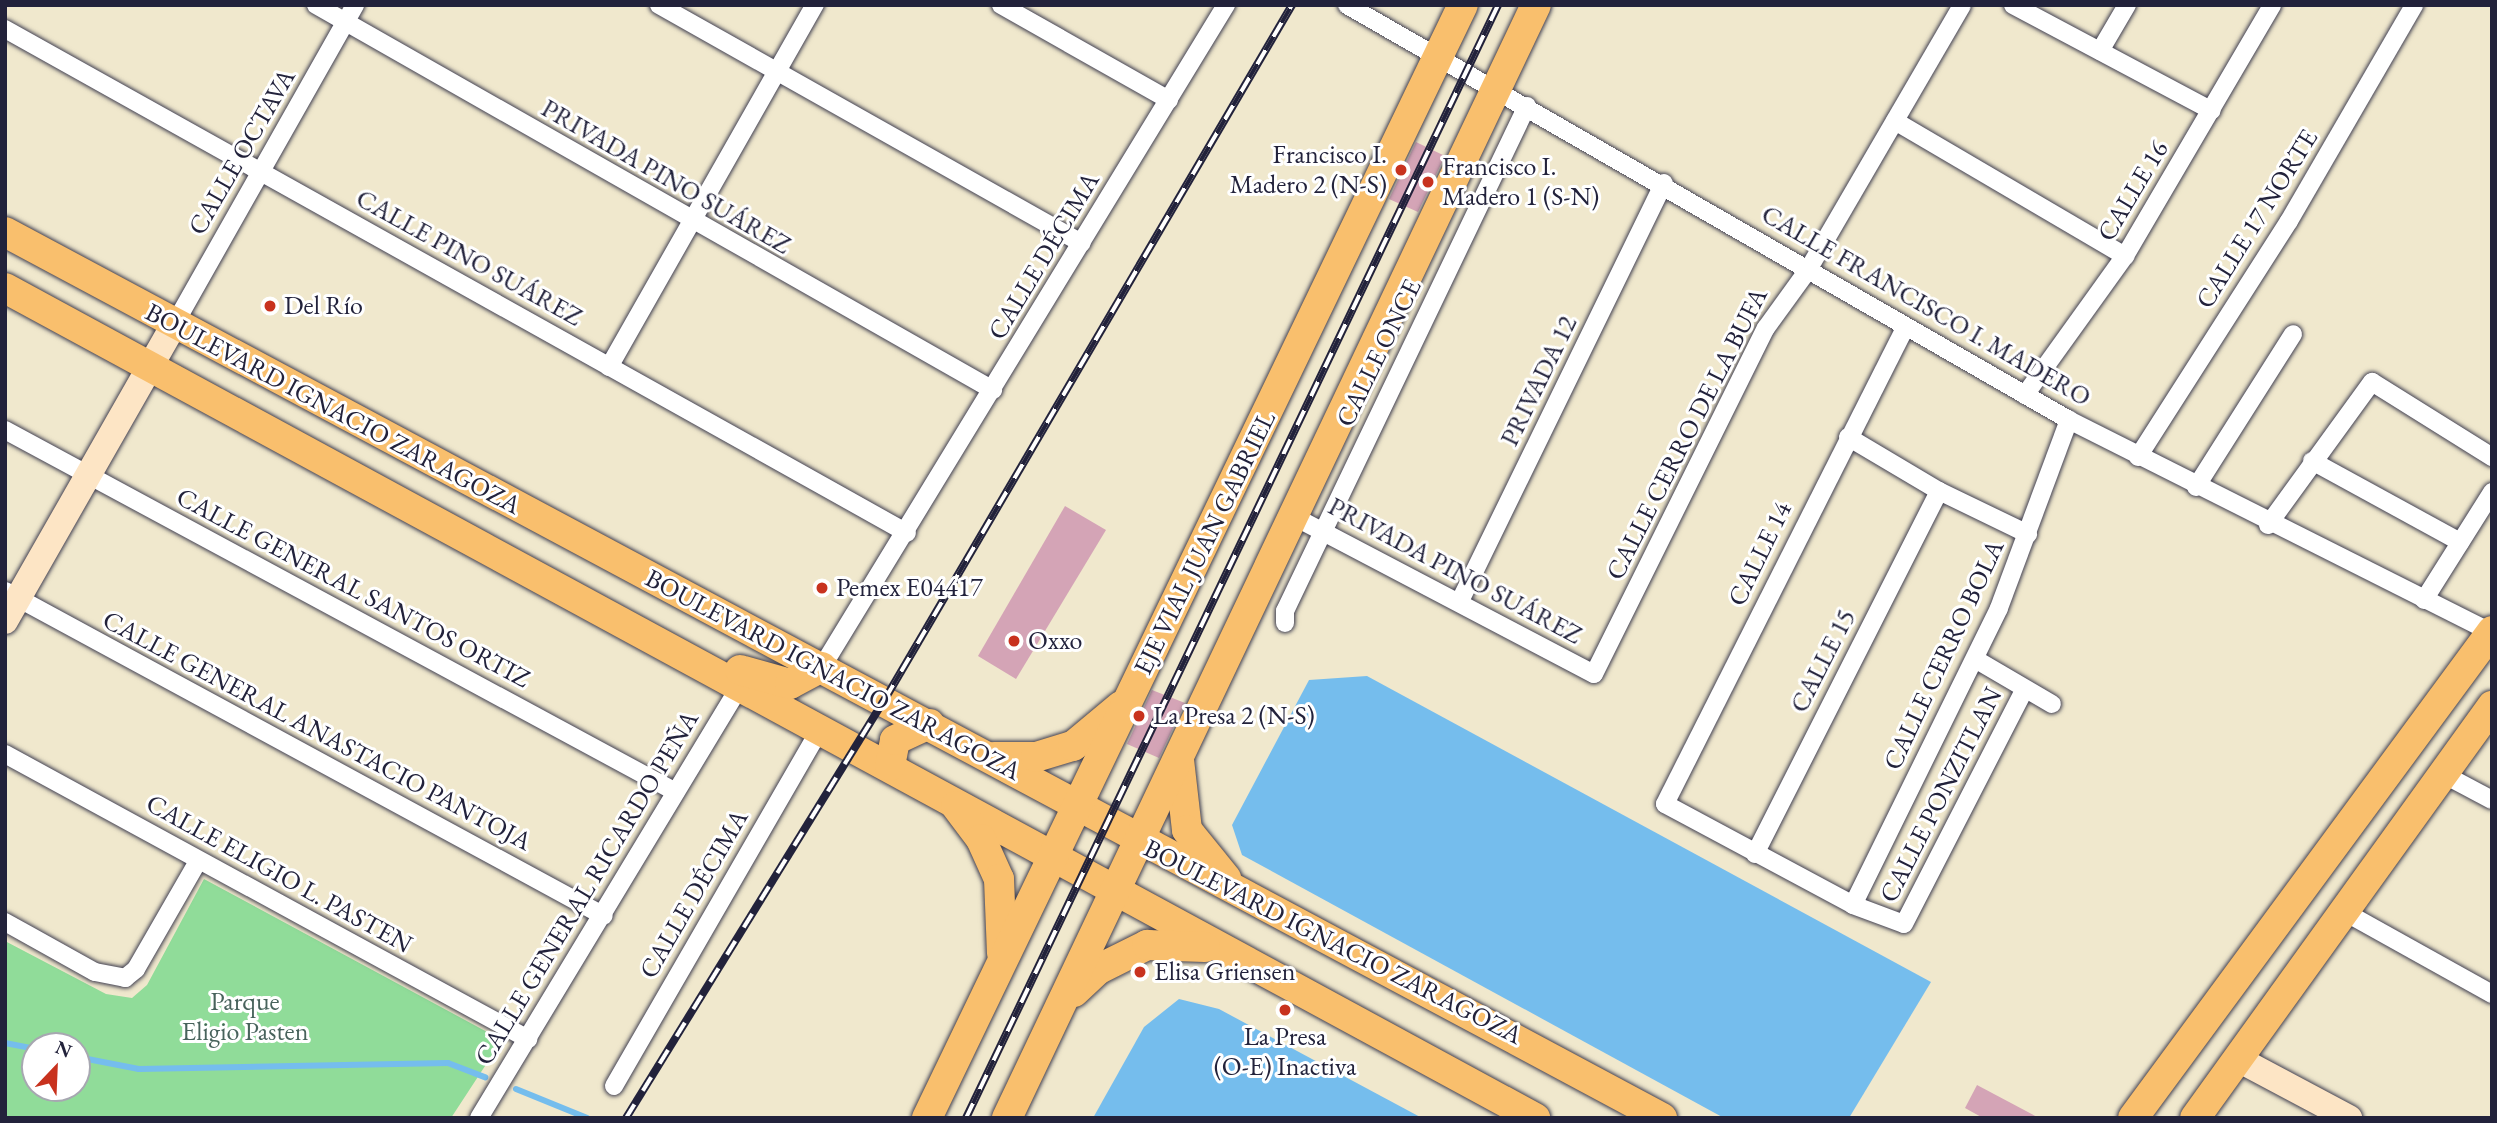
<!DOCTYPE html>
<meta charset="utf-8">
<style>
body{margin:0}
#map{position:relative;width:2497px;height:1123px;overflow:hidden;background:#f0e8cd;font-family:"EB Garamond",serif}
div>[style]{position:absolute}
.green>*{inset:0;background:#90dc99}
.water>*{inset:0;background:#75bded}
.stream>*{height:6px;margin:-3px;padding:0 3px;transform-origin:3px;border-radius:3px;background:#75bded}
.building>*{inset:0;background:#d4a4b6}
.roads{filter:drop-shadow(0 0 2px #414051) drop-shadow(0 0 2px #414051)}
.street>*{height:18px;margin:-9px;padding:0 9px;transform-origin:9px;border-radius:9px;background:#fff}
.secondary>*{height:26px;margin:-13px;padding:0 13px;transform-origin:13px;border-radius:13px;background:#fde5c5}
.primary>*{height:30px;margin:-15px;padding:0 15px;transform-origin:15px;border-radius:15px;background:#f9bf6d}
.rail>*{height:8px;margin-top:-4px;transform-origin:0;background:repeating-linear-gradient(90deg,#fff 0 16px,#22223b 0 32px);box-sizing:border-box;border-block:2px solid #22223b}
.dots>*{width:19px;height:19px;translate:-50% -50%;box-sizing:border-box;border:4px solid #fff;border-radius:50%}
span{translate:-50% -50%;white-space:nowrap;text-align:center;line-height:1.15;-webkit-text-stroke:6px #fff;paint-order:stroke}
.street-label{font-size:26px;color:#22223b}
.poi-label{font-size:26px;color:#22223b}
.right{translate:-100% -50%;text-align:right}
.left{translate:0 -50%;text-align:left}
.park-label{font-size:26px;color:#48635c}
.frame{position:absolute;inset:0;border:7px solid #22223b;pointer-events:none}
.north{position:absolute;left:21px;top:1032px;width:70px;height:70px;box-sizing:border-box;background:#fff;border:2px solid #a7a7b1;border-radius:50%;rotate:23deg;font-size:19px;font-weight:700;line-height:28px;text-align:center;color:#22223b}
.north::after{content:'';display:block;margin:auto;width:24px;height:32px;background:#c8321e;clip-path:polygon(50% 0,100% 100%,50% 72%,0 100%)}
</style>
<div id="map">
<div class="green">
<div style="clip-path:polygon(evenodd,204px 879px,502px 1040px,451px 1118px,5px 1118px,5px 941px,106px 994px,132px 998px,147px 985px,204px 879px,35px 1046px,77px 1046px,77px 1088px,35px 1088px,35px 1046px)"></div>
</div>
<div class="water">
<div style="clip-path:polygon(1367px 676px,1931px 982px,1849px 1118px,1724px 1118px,1242px 855px,1232px 825px,1309px 680px)"></div>
<div style="clip-path:polygon(1179px 999px,1219px 1009px,1422px 1118px,1093px 1118px,1144px 1027px)"></div>
</div>
<div class="stream">
<div style="left:5px;top:1043px;width:31px;rotate:11deg"></div>
<div style="left:77px;top:1057px;width:63px;rotate:11deg"></div>
<div style="left:139px;top:1069px;width:309px;rotate:-1.1deg"></div>
<div style="left:448px;top:1063px;width:40px;rotate:21deg"></div>
<div style="left:516px;top:1089px;width:77px;rotate:22.2deg"></div>
</div>
<div class="building">
<div style="clip-path:polygon(1416px 142px,1445px 156px,1418px 212px,1389px 199px)"></div>
<div style="clip-path:polygon(1065px 506px,1106px 530px,1016px 679px,978px 656px)"></div>
<div style="clip-path:polygon(1152px 690px,1185px 703px,1159px 758px,1127px 744px)"></div>
<div style="clip-path:polygon(1977px 1085px,2039px 1118px,1983px 1118px,1965px 1108px)"></div>
</div>
<div class="roads">
<div class="street">
<div style="left:316px;top:5px;width:779px;rotate:29.63deg"></div>
<div style="left:659px;top:5px;width:485px;rotate:29.4deg"></div>
<div style="left:1001px;top:5px;width:193px;rotate:29.5deg"></div>
<div style="left:1347px;top:5px;width:833px;rotate:29.89deg"></div>
<div style="left:2069px;top:420px;width:474px;rotate:26.7deg"></div>
<div style="left:2013px;top:5px;width:225px;rotate:28deg"></div>
<div style="left:5px;top:29px;width:1033px;rotate:29.19deg"></div>
<div style="left:2100px;top:51px;width:53px;rotate:-59.6deg"></div>
<div style="left:1895px;top:121px;width:267px;rotate:30.4deg"></div>
<div style="left:174px;top:325px;width:368px;rotate:-60.5deg"></div>
<div style="left:1905px;top:328px;width:533px;rotate:116.76deg"></div>
<div style="left:1665px;top:804px;width:213px;rotate:28.2deg"></div>
<div style="left:1853px;top:905px;width:54px;rotate:20.4deg"></div>
<div style="left:1904px;top:924px;width:264px;rotate:-62.8deg"></div>
<div style="left:609px;top:367px;width:417px;rotate:-60.4deg"></div>
<div style="left:2025px;top:395px;width:171px;rotate:-54.3deg"></div>
<div style="left:2125px;top:256px;width:291px;rotate:-59.6deg"></div>
<div style="left:5px;top:430px;width:762px;rotate:28.35deg"></div>
<div style="left:1848px;top:437px;width:106px;rotate:30.7deg"></div>
<div style="left:1939px;top:491px;width:99px;rotate:25.8deg"></div>
<div style="left:2138px;top:457px;width:280px;rotate:-57.4deg"></div>
<div style="left:2289px;top:221px;width:250px;rotate:-59.9deg"></div>
<div style="left:2312px;top:461px;width:169px;rotate:28.7deg"></div>
<div style="left:2196px;top:487px;width:181px;rotate:-57.6deg"></div>
<div style="left:1291px;top:515px;width:342px;rotate:27.7deg"></div>
<div style="left:1594px;top:674px;width:386px;rotate:-63.6deg"></div>
<div style="left:1766px;top:328px;width:72px;rotate:-54.1deg"></div>
<div style="left:1808px;top:270px;width:306px;rotate:-59.8deg"></div>
<div style="left:2268px;top:525px;width:177px;rotate:-54deg"></div>
<div style="left:2372px;top:382px;width:142px;rotate:32deg"></div>
<div style="left:5px;top:591px;width:681px;rotate:28.48deg"></div>
<div style="left:2424px;top:600px;width:128px;rotate:-57.8deg"></div>
<div style="left:1460px;top:601px;width:465px;rotate:-64deg"></div>
<div style="left:1285px;top:623px;width:12px;rotate:-90deg"></div>
<div style="left:1285px;top:611px;width:560px;rotate:-64.4deg"></div>
<div style="left:1975px;top:659px;width:89px;rotate:30.3deg"></div>
<div style="left:822px;top:667px;width:776px;rotate:-58.61deg"></div>
<div style="left:5px;top:754px;width:596px;rotate:28.59deg"></div>
<div style="left:2443px;top:774px;width:55px;rotate:28deg"></div>
<div style="left:1755px;top:854px;width:407px;rotate:-63.1deg"></div>
<div style="left:1853px;top:905px;width:331px;rotate:-63.8deg"></div>
<div style="left:1999px;top:608px;width:201px;rotate:-69.6deg"></div>
<div style="left:2343px;top:911px;width:171px;rotate:29.1deg"></div>
<div style="left:5px;top:922px;width:103px;rotate:29.1deg"></div>
<div style="left:95px;top:972px;width:31px;rotate:11deg"></div>
<div style="left:125px;top:978px;width:14px;rotate:-39deg"></div>
<div style="left:136px;top:969px;width:125px;rotate:-60.1deg"></div>
<div style="left:614px;top:1086px;width:412px;rotate:-60deg"></div>
<div style="left:479px;top:1118px;width:505px;rotate:-58.86deg"></div>
</div>
<div class="secondary">
<div style="left:5px;top:621px;width:341px;rotate:-60.3deg"></div>
<div style="left:2238px;top:1059px;width:126px;rotate:28deg"></div>
</div>
<div class="primary">
<div style="left:5px;top:232px;width:1879px;rotate:28.13deg"></div>
<div style="left:5px;top:288px;width:1741px;rotate:28.48deg"></div>
<div style="left:740px;top:670px;width:52px;rotate:15.6deg"></div>
<div style="left:790px;top:684px;width:36px;rotate:-28deg"></div>
<div style="left:994px;top:757px;width:42px"></div>
<div style="left:1036px;top:757px;width:39px;rotate:-17deg"></div>
<div style="left:1073px;top:746px;width:62px;rotate:-39.8deg"></div>
<div style="left:1179px;top:760px;width:70px;rotate:83.5deg"></div>
<div style="left:1187px;top:830px;width:62px;rotate:50.9deg"></div>
<div style="left:890px;top:766px;width:26px;rotate:-79deg"></div>
<div style="left:895px;top:740px;width:38px;rotate:-25deg"></div>
<div style="left:956px;top:806px;width:41px;rotate:52.9deg"></div>
<div style="left:981px;top:839px;width:44px;rotate:65.8deg"></div>
<div style="left:999px;top:879px;width:74px;rotate:87.7deg"></div>
<div style="left:1074px;top:992px;width:34px;rotate:-43deg"></div>
<div style="left:1099px;top:969px;width:54px;rotate:-26.6deg"></div>
<div style="left:1147px;top:945px;width:58px;rotate:2deg"></div>
<div style="left:927px;top:1118px;width:1235px;rotate:-64.29deg"></div>
<div style="left:1007px;top:1118px;width:1232px;rotate:-64.58deg"></div>
<div style="left:2133px;top:1118px;width:605px;rotate:-53.6deg"></div>
<div style="left:2195px;top:1118px;width:508px;rotate:-54.21deg"></div>
</div>
</div>
<div class="rail">
<div style="left:626px;top:1118px;width:493px;rotate:-58.3deg"></div>
<div style="left:885px;top:699px;width:805px;rotate:-59.61deg"></div>
<div style="left:966px;top:1118px;width:1234px;rotate:-64.45deg"></div>
</div>
<div class="dots">
<div style="left:1401px;top:170px;background:#c8321e"></div>
<div style="left:1428px;top:182px;background:#c8321e"></div>
<div style="left:270px;top:306px;background:#c8321e"></div>
<div style="left:822px;top:588px;background:#c8321e"></div>
<div style="left:1014px;top:641px;background:#c8321e"></div>
<div style="left:1139px;top:716px;background:#c8321e"></div>
<div style="left:1140px;top:972px;background:#c8321e"></div>
<div style="left:1285px;top:1010px;background:#c8321e"></div>
</div>
<div class="street-label">
<span style="left:242px;top:152px;rotate:-60deg">CALLE OCTAVA</span>
<span style="left:666px;top:177px;rotate:30deg">PRIVADA PINO SUÁREZ</span>
<span style="left:2133px;top:191px;rotate:-59deg">CALLE 16</span>
<span style="left:2257px;top:219px;rotate:-58deg">CALLE 17 NORTE</span>
<span style="left:1044px;top:256px;rotate:-59deg">CALLE DÉCIMA</span>
<span style="left:469px;top:258px;rotate:29deg">CALLE PINO SUÁREZ</span>
<span style="left:1926px;top:306px;rotate:30deg">CALLE FRANCISCO I. MADERO</span>
<span style="left:1379px;top:353px;rotate:-64deg">CALLE ONCE</span>
<span style="left:1539px;top:381px;rotate:-64deg">PRIVADA 12</span>
<span style="left:333px;top:409px;rotate:28deg">BOULEVARD IGNACIO ZARAGOZA</span>
<span style="left:1687px;top:434px;rotate:-63deg">CALLE CERRO DE LA BUFA</span>
<span style="left:1205px;top:543px;rotate:-64deg">EJE VIAL JUAN GABRIEL</span>
<span style="left:1760px;top:554px;rotate:-64deg">CALLE 14</span>
<span style="left:1455px;top:571px;rotate:28deg">PRIVADA PINO SUÁREZ</span>
<span style="left:353px;top:588px;rotate:28deg">CALLE GENERAL SANTOS ORTIZ</span>
<span style="left:1944px;top:655px;rotate:-65deg">CALLE CERRO BOLA</span>
<span style="left:1823px;top:661px;rotate:-63deg">CALLE 15</span>
<span style="left:833px;top:675px;rotate:28deg">BOULEVARD IGNACIO ZARAGOZA</span>
<span style="left:317px;top:731px;rotate:28deg">CALLE GENERAL ANASTACIO PANTOJA</span>
<span style="left:1941px;top:795px;rotate:-63deg">CALLE PONZITLAN</span>
<span style="left:279px;top:874px;rotate:29deg">CALLE ELIGIO L. PASTEN</span>
<span style="left:587px;top:888px;rotate:-59deg">CALLE GENERAL RICARDO PEÑA</span>
<span style="left:694px;top:894px;rotate:-60deg">CALLE DÉCIMA</span>
<span style="left:1333px;top:942px;rotate:27deg">BOULEVARD IGNACIO ZARAGOZA</span>
</div>
<div class="poi-label">
<span class="right" style="left:1387px;top:170px">Francisco I.<br>Madero 2 (N-S)</span>
<span class="left" style="left:1442px;top:182px">Francisco I.<br>Madero 1 (S-N)</span>
<span class="left" style="left:284px;top:306px">Del Río</span>
<span class="left" style="left:836px;top:588px">Pemex E04417</span>
<span class="left" style="left:1028px;top:641px">Oxxo</span>
<span class="left" style="left:1153px;top:716px">La Presa 2 (N-S)</span>
<span class="left" style="left:1154px;top:972px">Elisa Griensen</span>
<span style="left:1285px;top:1052px">La Presa<br>(O-E) Inactiva</span>
</div>
<div class="park-label">
<span style="left:245px;top:1017px">Parque<br>Eligio Pasten</span>
</div>
<div class="frame"></div>
<div class="north">N</div>
</div>
